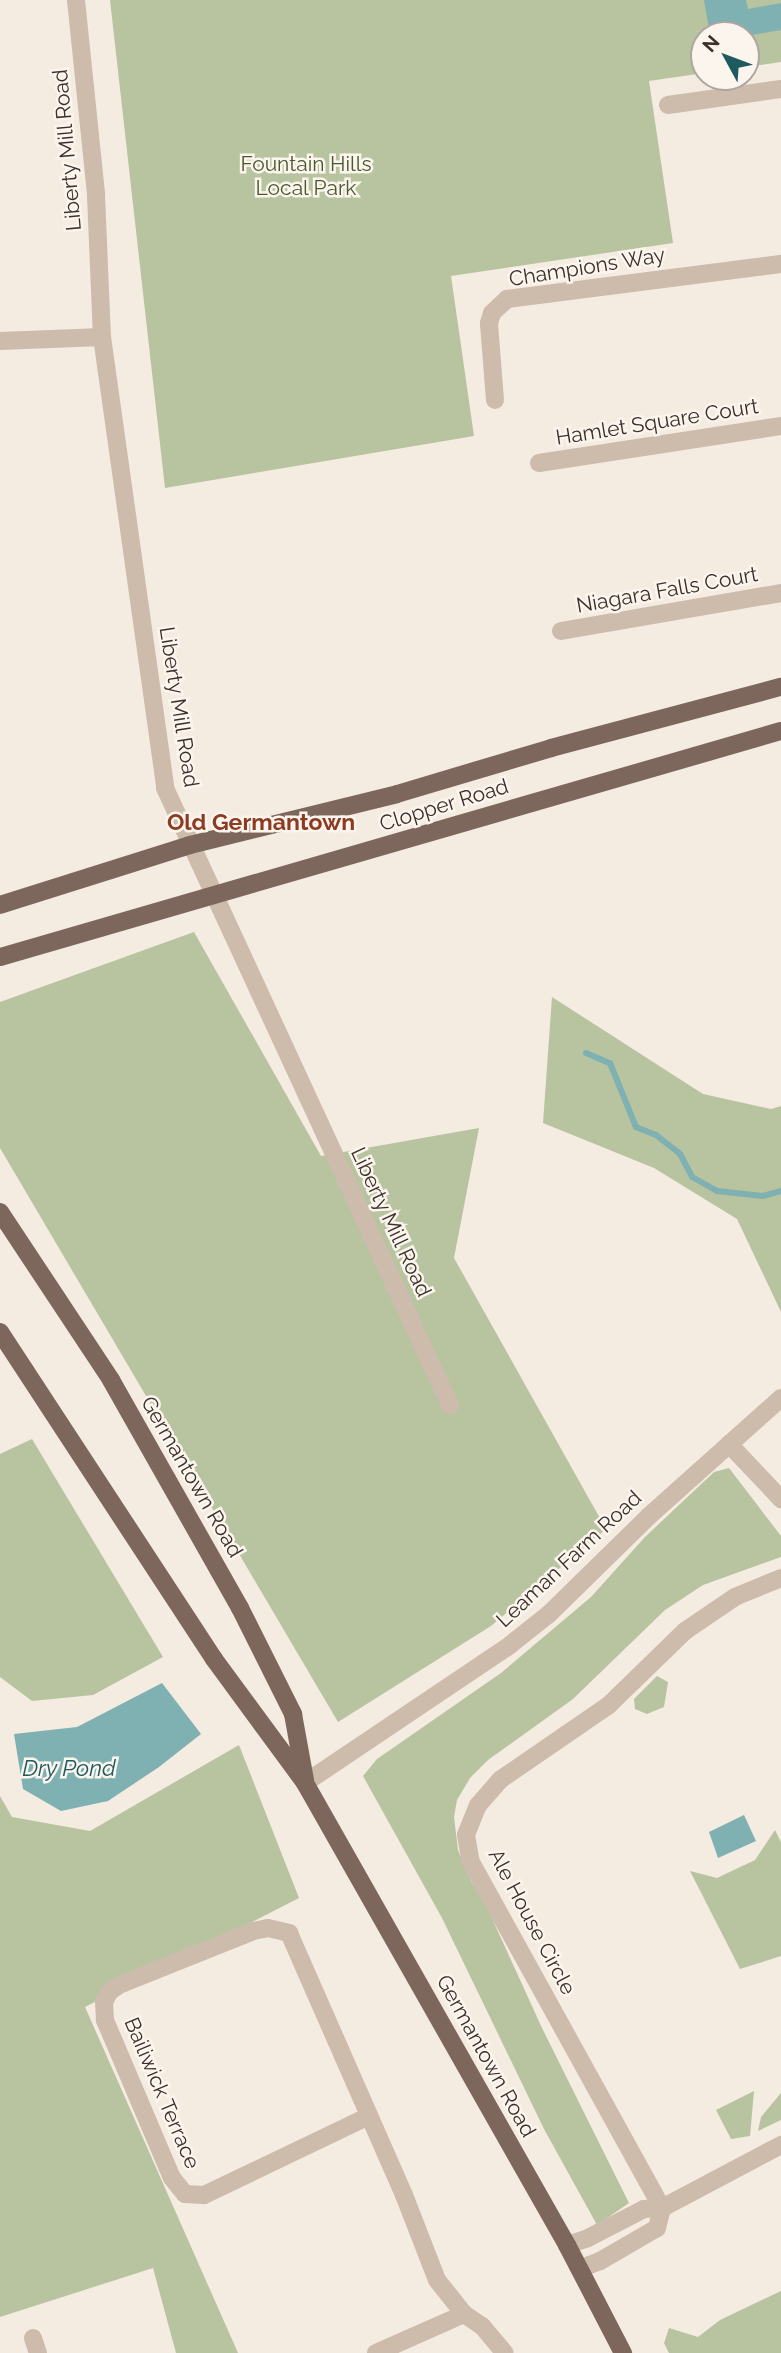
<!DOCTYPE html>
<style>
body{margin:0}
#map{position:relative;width:781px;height:2353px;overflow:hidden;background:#f4ebe1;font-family:Raleway,sans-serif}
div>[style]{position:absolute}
.green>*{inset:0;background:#b8c4a0}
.water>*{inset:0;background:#7fb0b2}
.stream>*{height:6px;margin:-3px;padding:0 3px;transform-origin:3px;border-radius:3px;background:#7fb0b2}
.minor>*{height:18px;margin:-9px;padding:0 9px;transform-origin:9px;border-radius:9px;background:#cdbbac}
.major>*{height:18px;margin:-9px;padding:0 9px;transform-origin:9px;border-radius:9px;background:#7d675c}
span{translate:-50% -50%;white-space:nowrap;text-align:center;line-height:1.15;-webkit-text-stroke:5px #fbf5ee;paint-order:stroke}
.street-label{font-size:21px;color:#3b302b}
.park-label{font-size:21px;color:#4a5a2e}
.neighbourhood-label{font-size:23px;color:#8c3b22;font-weight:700}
.water-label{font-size:23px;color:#1f5a5e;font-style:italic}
.north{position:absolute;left:690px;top:21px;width:70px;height:70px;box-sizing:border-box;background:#fbf5ee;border:2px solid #aea6a0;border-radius:50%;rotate:311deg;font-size:19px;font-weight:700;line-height:28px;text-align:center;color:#3b302b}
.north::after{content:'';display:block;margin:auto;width:24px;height:32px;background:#1f5a5e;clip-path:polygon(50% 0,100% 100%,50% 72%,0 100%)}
</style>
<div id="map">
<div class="green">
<div style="clip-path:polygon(110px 0,781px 0,781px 62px,746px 67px,746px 35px,704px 35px,704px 73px,649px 81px,673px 243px,451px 276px,474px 436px,165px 488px)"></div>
<div style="clip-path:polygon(194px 932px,321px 1156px,479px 1128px,454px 1258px,606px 1529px,491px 1626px,338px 1722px,0 1148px,0 1002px)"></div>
<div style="clip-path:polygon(552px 997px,703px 1094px,771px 1109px,781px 1106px,781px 1312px,737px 1219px,654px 1168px,543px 1123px)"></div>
<div style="clip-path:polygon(32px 1439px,163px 1657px,93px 1695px,32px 1701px,0 1677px,0 1454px)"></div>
<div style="clip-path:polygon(729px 1468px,781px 1536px,781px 1557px,703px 1585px,665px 1610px,573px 1699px,488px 1760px,470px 1778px,457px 1800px,454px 1817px,458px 1850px,471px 1881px,485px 1903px,542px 2028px,629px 2203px,597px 2225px,544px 2129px,442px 1918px,363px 1776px,377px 1759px,501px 1673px,591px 1597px,645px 1537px,714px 1472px)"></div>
<div style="clip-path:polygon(657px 1676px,668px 1682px,664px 1707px,647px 1714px,635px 1709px,634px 1699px)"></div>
<div style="clip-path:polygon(239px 1745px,299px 1898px,85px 2007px,238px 2353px,176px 2353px,153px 2268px,0 2317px,0 1796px,12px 1817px,90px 1831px)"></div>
<div style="clip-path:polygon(775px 1830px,781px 1842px,781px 1956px,740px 1969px,690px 1871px,717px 1878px,755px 1860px)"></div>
<div style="clip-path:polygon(754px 2091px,750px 2136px,731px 2139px,716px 2110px)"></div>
<div style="clip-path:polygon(781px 2093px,781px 2120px,758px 2131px,761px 2117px)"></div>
<div style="clip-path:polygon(781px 2291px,781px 2353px,669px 2353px,664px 2343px,669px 2328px,698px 2337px,720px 2320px)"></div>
</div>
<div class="water">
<div style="clip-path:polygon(704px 0,746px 0,748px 9px,781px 3px,781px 30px,746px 36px,710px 35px)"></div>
<div style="clip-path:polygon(162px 1683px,201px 1734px,159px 1767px,108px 1801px,61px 1811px,23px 1789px,14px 1734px,77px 1727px)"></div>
<div style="clip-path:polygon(744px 1815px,756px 1841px,718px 1858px,709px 1832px)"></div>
</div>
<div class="stream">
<div style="left:586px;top:1053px;width:26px;rotate:23deg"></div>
<div style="left:610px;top:1063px;width:69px;rotate:67.9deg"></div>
<div style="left:636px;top:1127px;width:22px;rotate:22deg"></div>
<div style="left:656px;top:1135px;width:31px;rotate:38deg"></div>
<div style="left:680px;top:1154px;width:26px;rotate:62deg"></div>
<div style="left:692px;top:1177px;width:29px;rotate:29deg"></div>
<div style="left:717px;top:1191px;width:46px;rotate:6.2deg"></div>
<div style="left:763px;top:1196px;width:19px;rotate:-16deg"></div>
</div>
<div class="minor">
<div style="left:76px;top:0;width:196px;rotate:84.1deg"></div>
<div style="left:96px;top:195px;width:142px;rotate:87.6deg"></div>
<div style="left:102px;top:337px;width:455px;rotate:82deg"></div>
<div style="left:165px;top:788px;width:680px;rotate:65.21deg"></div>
<div style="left:668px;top:105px;width:114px;rotate:-8.1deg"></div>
<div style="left:0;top:341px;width:102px;rotate:-2.2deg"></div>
<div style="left:495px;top:400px;width:77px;rotate:-94.5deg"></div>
<div style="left:489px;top:323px;width:10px;rotate:-73deg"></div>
<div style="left:492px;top:313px;width:21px;rotate:-43deg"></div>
<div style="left:507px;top:299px;width:276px;rotate:-7.3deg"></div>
<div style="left:539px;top:463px;width:245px;rotate:-8.7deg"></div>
<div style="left:561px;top:631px;width:223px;rotate:-9.8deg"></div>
<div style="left:729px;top:1444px;width:76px;rotate:46.6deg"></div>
<div style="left:781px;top:1578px;width:50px;rotate:157.6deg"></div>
<div style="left:735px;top:1597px;width:60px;rotate:145.8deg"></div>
<div style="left:685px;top:1631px;width:106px;rotate:135.8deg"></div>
<div style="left:609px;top:1705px;width:132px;rotate:145.5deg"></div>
<div style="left:500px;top:1780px;width:33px;rotate:131deg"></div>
<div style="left:478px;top:1805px;width:32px;rotate:112deg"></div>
<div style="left:466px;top:1835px;width:27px;rotate:80deg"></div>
<div style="left:471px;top:1862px;width:395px;rotate:61.1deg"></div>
<div style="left:662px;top:2208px;width:135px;rotate:-27.9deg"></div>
<div style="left:305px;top:1783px;width:247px;rotate:-33.9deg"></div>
<div style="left:510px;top:1645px;width:50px;rotate:-38.5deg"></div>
<div style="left:549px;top:1614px;width:140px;rotate:-44.4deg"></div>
<div style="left:649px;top:1516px;width:177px;rotate:-41.8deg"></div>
<div style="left:367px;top:2117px;width:181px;rotate:154.4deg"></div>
<div style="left:204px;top:2195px;width:19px;rotate:-177deg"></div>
<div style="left:185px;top:2194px;width:21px;rotate:-129deg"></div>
<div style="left:172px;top:2178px;width:172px;rotate:-113deg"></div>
<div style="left:105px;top:2020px;width:18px;rotate:-93deg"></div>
<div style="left:104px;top:2002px;width:11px;rotate:-63deg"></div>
<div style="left:109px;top:1992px;width:12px;rotate:-35deg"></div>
<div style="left:119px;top:1985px;width:144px;rotate:-21.9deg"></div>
<div style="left:253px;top:1931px;width:15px;rotate:-11deg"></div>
<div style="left:268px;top:1928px;width:22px;rotate:13deg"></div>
<div style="left:289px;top:1933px;width:286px;rotate:66.3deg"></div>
<div style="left:404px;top:2195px;width:91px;rotate:68.8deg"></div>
<div style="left:437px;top:2280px;width:43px;rotate:51.5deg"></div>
<div style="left:464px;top:2314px;width:22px;rotate:34deg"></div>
<div style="left:482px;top:2326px;width:35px;rotate:50deg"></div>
<div style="left:567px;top:2245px;width:22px;rotate:-18deg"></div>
<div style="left:588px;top:2238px;width:63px;rotate:-27.4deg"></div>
<div style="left:644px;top:2209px;width:18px;rotate:-3deg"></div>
<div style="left:662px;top:2208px;width:21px;rotate:104deg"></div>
<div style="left:657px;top:2228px;width:66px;rotate:149.9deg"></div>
<div style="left:600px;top:2261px;width:22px;rotate:159deg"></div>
<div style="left:33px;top:2338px;width:16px;rotate:72deg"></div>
<div style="left:376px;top:2353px;width:96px;rotate:-23.9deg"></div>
</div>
<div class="major">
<div style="left:0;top:905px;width:199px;rotate:-17.5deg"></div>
<div style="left:190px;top:845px;width:213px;rotate:-13.8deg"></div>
<div style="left:397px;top:794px;width:161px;rotate:-16.6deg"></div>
<div style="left:551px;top:748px;width:238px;rotate:-14.9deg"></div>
<div style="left:0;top:957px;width:813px;rotate:-16.14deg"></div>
<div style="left:0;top:1212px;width:201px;rotate:56.5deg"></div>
<div style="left:111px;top:1380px;width:262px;rotate:60.5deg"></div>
<div style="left:240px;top:1608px;width:119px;rotate:63.4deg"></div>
<div style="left:293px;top:1714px;width:67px;rotate:79.7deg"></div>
<div style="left:0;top:1332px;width:391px;rotate:56.8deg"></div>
<div style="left:214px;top:1659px;width:154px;rotate:53.7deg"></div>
<div style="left:305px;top:1783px;width:531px;rotate:60.44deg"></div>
<div style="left:567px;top:2245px;width:122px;rotate:62.6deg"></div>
</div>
<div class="street-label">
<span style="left:67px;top:150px;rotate:-95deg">Liberty Mill Road</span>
<span style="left:587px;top:267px;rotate:-9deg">Champions Way</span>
<span style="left:657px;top:422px;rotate:-9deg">Hamlet Square Court</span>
<span style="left:667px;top:590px;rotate:-10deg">Niagara Falls Court</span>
<span style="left:179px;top:707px;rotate:81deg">Liberty Mill Road</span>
<span style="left:444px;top:805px;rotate:-17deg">Clopper Road</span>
<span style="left:391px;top:1222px;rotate:65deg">Liberty Mill Road</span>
<span style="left:192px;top:1477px;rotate:60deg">Germantown Road</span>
<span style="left:569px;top:1559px;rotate:-43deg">Leaman Farm Road</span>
<span style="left:532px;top:1922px;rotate:62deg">Ale House Circle</span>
<span style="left:486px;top:2056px;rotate:61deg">Germantown Road</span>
<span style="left:162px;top:2093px;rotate:67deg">Bailiwick Terrace</span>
</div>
<div class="park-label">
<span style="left:306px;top:176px">Fountain Hills<br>Local Park</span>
</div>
<div class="neighbourhood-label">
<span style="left:261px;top:822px">Old Germantown</span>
</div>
<div class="water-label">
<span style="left:69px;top:1768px">Dry Pond</span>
</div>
<div class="north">N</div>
</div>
